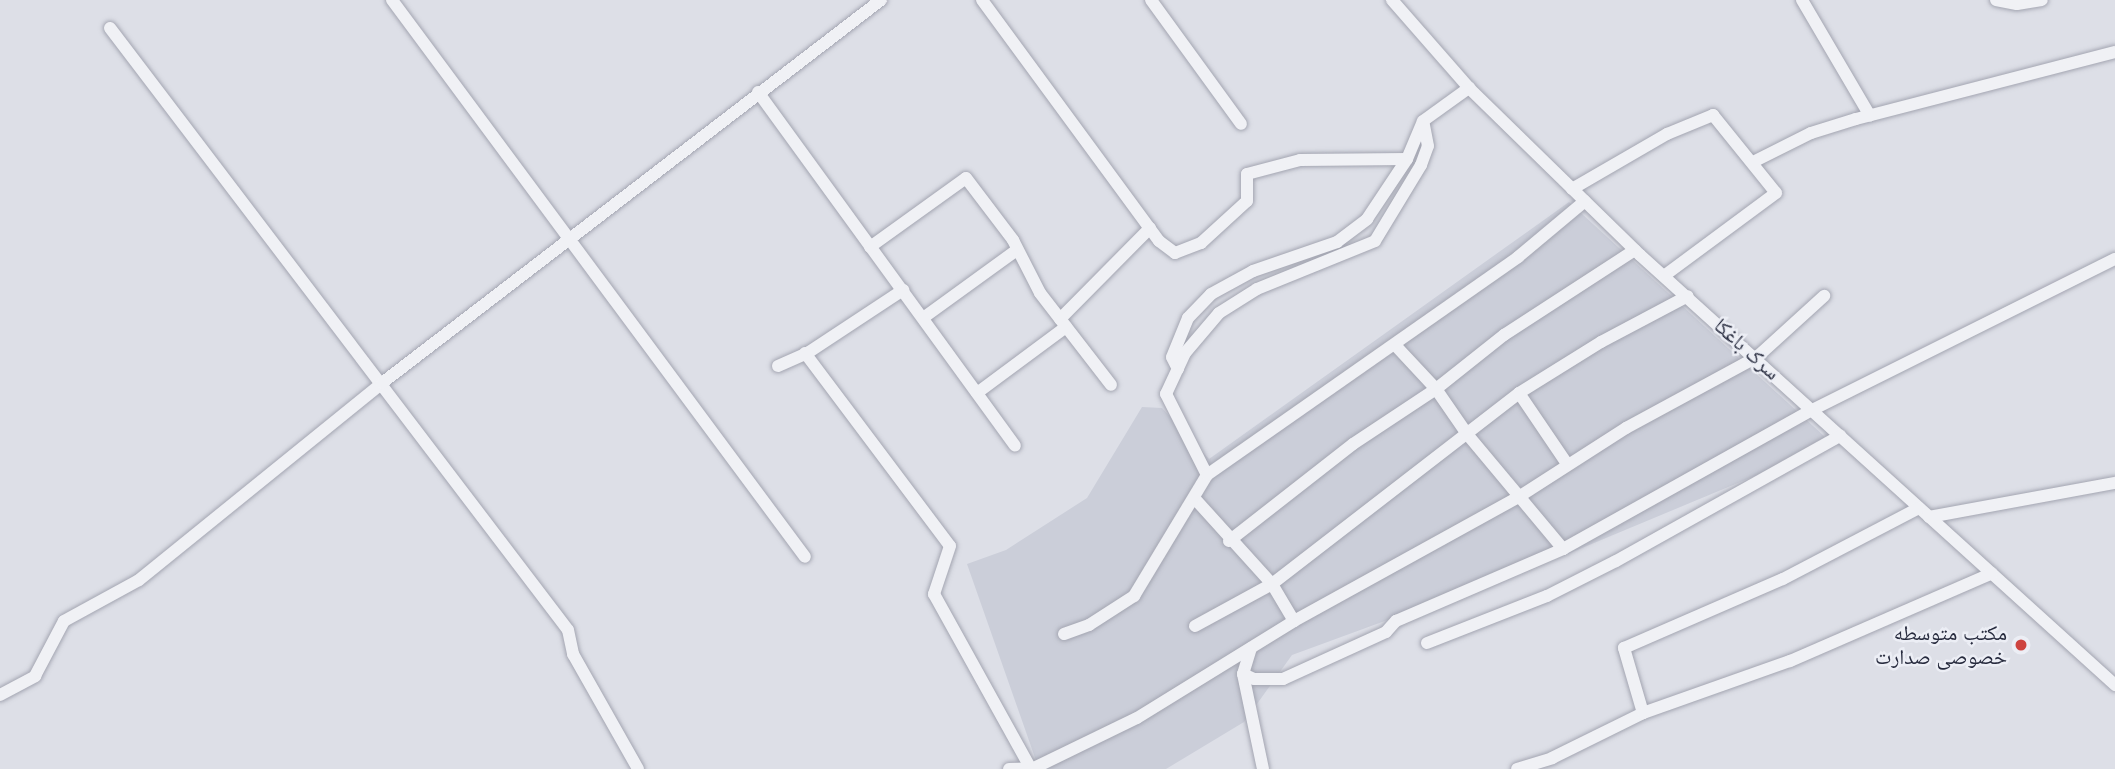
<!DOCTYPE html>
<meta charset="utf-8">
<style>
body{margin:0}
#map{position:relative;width:2115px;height:769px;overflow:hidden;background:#dddfe7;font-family:Helvetica,"Noto Naskh Arabic",sans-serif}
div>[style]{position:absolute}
.built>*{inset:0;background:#cbced9}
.roads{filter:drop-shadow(0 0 2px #a3a5b1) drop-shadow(0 0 2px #a3a5b1)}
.minor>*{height:12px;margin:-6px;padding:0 6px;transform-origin:6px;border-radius:6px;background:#f0f1f5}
.dots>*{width:19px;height:19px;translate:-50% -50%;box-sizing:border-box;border:4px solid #eceef5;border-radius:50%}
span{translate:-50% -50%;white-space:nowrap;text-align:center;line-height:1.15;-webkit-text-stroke:5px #eceef5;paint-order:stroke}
.street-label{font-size:21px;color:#272b3e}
.poi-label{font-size:21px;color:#272b3e}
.right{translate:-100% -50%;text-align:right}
</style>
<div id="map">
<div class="built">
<div style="clip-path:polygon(1569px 202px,1825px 437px,1757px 475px,1570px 553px,1292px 655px,1244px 722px,1166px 769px,1039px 769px,967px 564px,1006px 550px,1087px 498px,1142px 407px,1162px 408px,1209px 459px)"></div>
</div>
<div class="roads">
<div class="minor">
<div style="left:392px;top:0;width:693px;rotate:53.44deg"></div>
<div style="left:982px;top:0;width:299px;rotate:53.7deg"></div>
<div style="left:1159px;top:241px;width:20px;rotate:37deg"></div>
<div style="left:1175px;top:253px;width:28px;rotate:-21deg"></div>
<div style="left:1201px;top:243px;width:62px;rotate:-42.4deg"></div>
<div style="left:1247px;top:201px;width:27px;rotate:-90deg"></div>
<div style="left:1247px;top:174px;width:55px;rotate:-14.8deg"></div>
<div style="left:1300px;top:160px;width:107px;rotate:-0.5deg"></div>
<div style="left:1151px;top:0;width:153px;rotate:54deg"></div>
<div style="left:1392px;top:0;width:117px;rotate:48.8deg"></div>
<div style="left:1469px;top:88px;width:239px;rotate:44.3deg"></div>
<div style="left:1640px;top:255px;width:641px;rotate:42.15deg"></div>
<div style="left:1802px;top:0;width:134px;rotate:59.6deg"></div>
<div style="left:1996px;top:0;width:21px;rotate:11deg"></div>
<div style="left:2017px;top:4px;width:25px;rotate:-9deg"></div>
<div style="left:110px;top:28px;width:756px;rotate:52.74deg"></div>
<div style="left:568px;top:630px;width:25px;rotate:78deg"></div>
<div style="left:573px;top:654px;width:132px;rotate:60.5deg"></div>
<div style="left:758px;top:92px;width:437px;rotate:54deg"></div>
<div style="left:1753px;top:162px;width:65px;rotate:-26.6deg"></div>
<div style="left:1811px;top:133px;width:47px;rotate:-17.3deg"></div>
<div style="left:1856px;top:119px;width:268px;rotate:-14.5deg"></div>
<div style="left:1572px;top:189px;width:110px;rotate:-30.1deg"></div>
<div style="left:1667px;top:134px;width:50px;rotate:-22.4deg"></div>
<div style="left:1713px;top:115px;width:100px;rotate:51.1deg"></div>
<div style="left:1776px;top:193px;width:139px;rotate:143.5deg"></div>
<div style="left:870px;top:247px;width:118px;rotate:-35.7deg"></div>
<div style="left:966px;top:178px;width:78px;rotate:52.8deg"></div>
<div style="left:1013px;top:240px;width:59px;rotate:63deg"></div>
<div style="left:1040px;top:293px;width:116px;rotate:52.3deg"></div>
<div style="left:923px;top:318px;width:116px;rotate:-35.9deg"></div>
<div style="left:1060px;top:319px;width:128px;rotate:-45.3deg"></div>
<div style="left:1395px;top:345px;width:60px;rotate:47deg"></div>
<div style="left:1436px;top:389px;width:55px;rotate:55.4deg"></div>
<div style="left:1467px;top:434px;width:150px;rotate:50.1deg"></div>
<div style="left:805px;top:353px;width:241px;rotate:53.1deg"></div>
<div style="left:950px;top:546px;width:51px;rotate:108.4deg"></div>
<div style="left:934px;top:594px;width:200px;rotate:61deg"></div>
<div style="left:778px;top:366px;width:34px;rotate:-24deg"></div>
<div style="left:809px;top:352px;width:113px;rotate:-33.4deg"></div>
<div style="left:1178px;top:369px;width:13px;rotate:-117deg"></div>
<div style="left:1172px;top:357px;width:42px;rotate:-67.7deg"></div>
<div style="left:1188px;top:318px;width:33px;rotate:-46deg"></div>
<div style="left:1211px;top:294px;width:48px;rotate:-28.7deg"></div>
<div style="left:1253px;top:271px;width:89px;rotate:-19deg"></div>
<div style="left:1337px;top:242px;width:38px;rotate:-37deg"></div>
<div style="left:1367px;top:219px;width:72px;rotate:-56.3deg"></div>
<div style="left:1407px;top:159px;width:41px;rotate:-67.2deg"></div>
<div style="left:1423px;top:121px;width:57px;rotate:-35.7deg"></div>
<div style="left:977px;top:393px;width:111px;rotate:-36.6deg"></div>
<div style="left:1519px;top:393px;width:86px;rotate:55.9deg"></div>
<div style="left:1207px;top:475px;width:91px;rotate:-116.8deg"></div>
<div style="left:1166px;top:394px;width:45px;rotate:-65.1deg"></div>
<div style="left:1185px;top:353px;width:52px;rotate:-49.6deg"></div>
<div style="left:1219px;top:313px;width:45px;rotate:-32.3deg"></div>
<div style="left:1257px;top:289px;width:127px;rotate:-22.1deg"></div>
<div style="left:1375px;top:241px;width:89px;rotate:-58.8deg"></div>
<div style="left:1421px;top:165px;width:20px;rotate:-70deg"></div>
<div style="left:1428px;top:146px;width:25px;rotate:-101deg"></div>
<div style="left:1196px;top:500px;width:113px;rotate:47.9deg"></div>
<div style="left:1272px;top:584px;width:43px;rotate:59.3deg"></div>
<div style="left:1929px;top:517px;width:189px;rotate:-10.4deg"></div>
<div style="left:1229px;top:541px;width:157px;rotate:-38deg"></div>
<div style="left:1353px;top:444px;width:100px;rotate:-33.5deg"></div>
<div style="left:1436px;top:389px;width:87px;rotate:-38.5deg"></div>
<div style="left:1504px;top:335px;width:156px;rotate:-33deg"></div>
<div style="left:1195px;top:626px;width:88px;rotate:-28.6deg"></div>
<div style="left:1272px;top:584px;width:312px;rotate:-37.7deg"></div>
<div style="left:1519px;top:393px;width:97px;rotate:-31.9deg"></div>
<div style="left:1601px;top:342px;width:98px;rotate:-27.9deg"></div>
<div style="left:1064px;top:634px;width:27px;rotate:-20deg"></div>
<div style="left:1089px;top:625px;width:54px;rotate:-32.8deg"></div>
<div style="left:1134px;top:596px;width:141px;rotate:-58.9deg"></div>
<div style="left:1207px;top:475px;width:380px;rotate:-35deg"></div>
<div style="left:1518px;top:257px;width:87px;rotate:-39.9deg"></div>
<div style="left:1427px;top:643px;width:129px;rotate:-21.4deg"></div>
<div style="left:1547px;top:596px;width:77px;rotate:-26.9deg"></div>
<div style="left:1616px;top:561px;width:257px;rotate:-29.2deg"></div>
<div style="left:1251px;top:648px;width:27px;rotate:107deg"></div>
<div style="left:1243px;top:674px;width:97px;rotate:78.1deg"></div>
<div style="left:1243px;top:674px;width:12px;rotate:24deg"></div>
<div style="left:1254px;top:679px;width:29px"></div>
<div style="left:1283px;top:679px;width:113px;rotate:-24.5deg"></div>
<div style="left:1386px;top:632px;width:15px;rotate:-48deg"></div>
<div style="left:1396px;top:621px;width:182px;rotate:-23.3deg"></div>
<div style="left:1563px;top:549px;width:285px;rotate:-29.2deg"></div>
<div style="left:1812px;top:410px;width:339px;rotate:-26.5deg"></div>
<div style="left:0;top:695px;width:40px;rotate:-28deg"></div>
<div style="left:35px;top:676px;width:62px;rotate:-62.2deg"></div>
<div style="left:64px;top:621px;width:85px;rotate:-28.7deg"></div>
<div style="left:139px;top:580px;width:313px;rotate:-39deg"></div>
<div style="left:382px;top:383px;width:629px;rotate:-37.51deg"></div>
<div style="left:1643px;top:713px;width:68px;rotate:-106.3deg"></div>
<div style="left:1624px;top:648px;width:173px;rotate:-23.5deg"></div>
<div style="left:1783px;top:579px;width:153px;rotate:-27.6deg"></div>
<div style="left:1009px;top:769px;width:25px;rotate:-2deg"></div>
<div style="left:1034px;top:768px;width:114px;rotate:-25.9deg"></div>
<div style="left:1137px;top:718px;width:185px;rotate:-31.7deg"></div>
<div style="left:1294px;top:621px;width:255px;rotate:-28.9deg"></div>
<div style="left:1517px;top:498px;width:130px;rotate:-32.7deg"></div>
<div style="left:1626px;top:428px;width:149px;rotate:-28.5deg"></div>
<div style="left:1757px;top:357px;width:91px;rotate:-42.3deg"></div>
<div style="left:1517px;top:769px;width:37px;rotate:-17deg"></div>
<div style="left:1552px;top:758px;width:102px;rotate:-26.3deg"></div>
<div style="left:1643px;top:713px;width:156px;rotate:-19.5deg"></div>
<div style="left:1790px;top:661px;width:220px;rotate:-23.5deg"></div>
</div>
</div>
<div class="dots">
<div style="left:2021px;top:645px;background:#ce4440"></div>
</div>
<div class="street-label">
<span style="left:1747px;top:349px;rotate:42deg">سرک باغکا</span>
</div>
<div class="poi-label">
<span class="right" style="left:2007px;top:645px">مکتب متوسطه<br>خصوصی صدارت</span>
</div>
</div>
